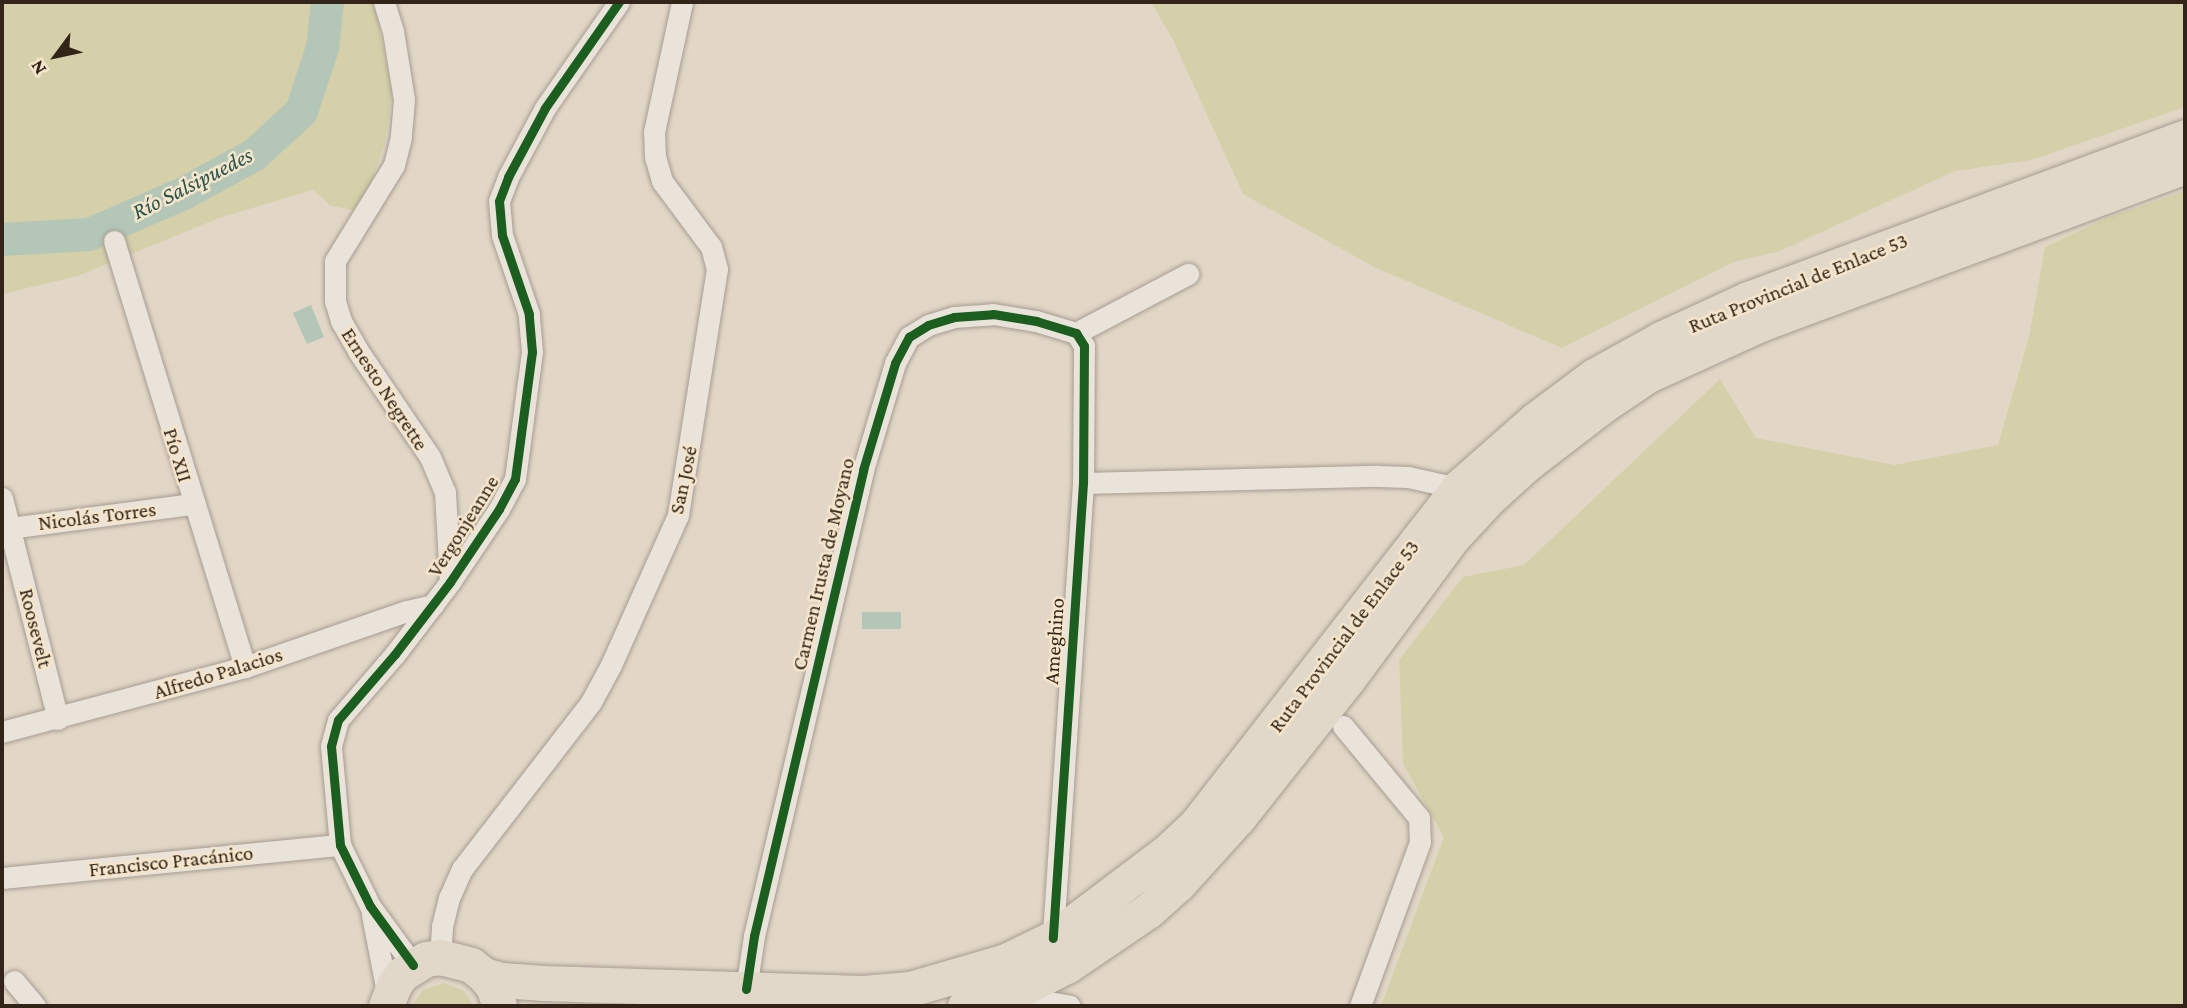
<!DOCTYPE html>
<meta charset="utf-8">
<style>
body{margin:0}
#map{position:relative;width:2187px;height:1008px;overflow:hidden;background:#e2d7c7;font-family:"Crimson Pro",serif}
div>[style]{position:absolute}
.green>*{inset:0;background:#d5d0a9}
.water>*{inset:0;background:#b3c6b8}
.river>*{height:33px;margin:-16.5px;padding:0 16.5px;transform-origin:16.5px;border-radius:16.5px;background:#b3c6b8}
.roads{filter:drop-shadow(0 0 2px #a69c91) drop-shadow(0 0 2px #a69c91)}
.street>*{height:21px;margin:-10.5px;padding:0 10.5px;transform-origin:10.5px;border-radius:10.5px;background:#eae3d9}
.primary>*{height:35px;margin:-17.5px;padding:0 17.5px;transform-origin:17.5px;border-radius:17.5px;background:#e2d8ca}
.cycleway>*{height:9px;margin:-4.5px;padding:0 4.5px;transform-origin:4.5px;border-radius:4.5px;background:#1b5e20}
span{translate:-50% -50%;white-space:nowrap;text-align:center;line-height:1.15;-webkit-text-stroke:5px #f5e5ca;paint-order:stroke}
.street-label{font-size:21px;color:#33241a}
.water-label{font-size:23px;color:#29544d;font-style:italic}
.frame{position:absolute;inset:0;border:4px solid #33241a;pointer-events:none}
.north{position:absolute;left:21px;top:21px;width:70px;height:70px;-webkit-text-stroke:5px #f5e5ca;paint-order:stroke;rotate:237deg;font-size:19px;font-weight:700;line-height:28px;text-align:center;color:#33241a}
.north::after{content:'';display:block;margin:auto;width:24px;height:32px;background:#33241a;clip-path:polygon(50% 0,100% 100%,50% 72%,0 100%)}
</style>
<div id="map">
<div class="green">
<div style="clip-path:polygon(2px 2px,374px 2px,392px 91px,385px 142px,369px 189px,353px 210px,331px 206px,313px 190px,219px 218px,78px 276px,2px 294px)"></div>
<div style="clip-path:polygon(1151px 2px,2185px 2px,2185px 107px,2031px 160px,1955px 171px,1780px 251px,1734px 262px,1562px 348px,1374px 267px,1243px 194px,1173px 40px)"></div>
<div style="clip-path:polygon(2185px 191px,2185px 1006px,1381px 1006px,1444px 837px,1403px 764px,1399px 660px,1463px 577px,1524px 565px,1720px 379px,1756px 438px,1895px 465px,1998px 445px,2029px 337px,2045px 247px,2104px 219px)"></div>
<div style="clip-path:polygon(444px 983px,464px 991px,474px 1006px,412px 1006px,423px 990px)"></div>
</div>
<div class="water">
<div style="clip-path:polygon(311px 305px,324px 337px,307px 344px,293px 313px)"></div>
<div style="clip-path:polygon(862px 612px,901px 612px,901px 629px,862px 629px)"></div>
</div>
<div class="river">
<div style="left:2px;top:239px;width:87px;rotate:-3.3deg"></div>
<div style="left:89px;top:234px;width:103px;rotate:-23.6deg"></div>
<div style="left:183px;top:193px;width:80px;rotate:-28.5deg"></div>
<div style="left:253px;top:155px;width:65px;rotate:-42.5deg"></div>
<div style="left:301px;top:111px;width:67px;rotate:-71.8deg"></div>
<div style="left:322px;top:47px;width:45px;rotate:-83.7deg"></div>
</div>
<div class="roads">
<div class="street">
<div style="left:384px;top:2px;width:30px;rotate:73deg"></div>
<div style="left:393px;top:31px;width:70px;rotate:80.9deg"></div>
<div style="left:404px;top:100px;width:37px;rotate:95deg"></div>
<div style="left:401px;top:137px;width:29px;rotate:104deg"></div>
<div style="left:394px;top:165px;width:113px;rotate:121.6deg"></div>
<div style="left:335px;top:261px;width:40px;rotate:90deg"></div>
<div style="left:335px;top:301px;width:21px;rotate:73deg"></div>
<div style="left:341px;top:321px;width:34px;rotate:60deg"></div>
<div style="left:358px;top:351px;width:128px;rotate:55.8deg"></div>
<div style="left:430px;top:457px;width:38px;rotate:67deg"></div>
<div style="left:445px;top:492px;width:90px;rotate:86.8deg"></div>
<div style="left:114px;top:241px;width:446px;rotate:72.9deg"></div>
<div style="left:1076px;top:333px;width:127px;rotate:-27.8deg"></div>
<div style="left:1083px;top:483px;width:294px;rotate:-1.4deg"></div>
<div style="left:1377px;top:476px;width:31px;rotate:2deg"></div>
<div style="left:1408px;top:477px;width:51px;rotate:12.4deg"></div>
<div style="left:2px;top:498px;width:228px;rotate:75.8deg"></div>
<div style="left:2px;top:529px;width:193px;rotate:-7.5deg"></div>
<div style="left:1343px;top:726px;width:119px;rotate:50.4deg"></div>
<div style="left:1419px;top:818px;width:24px;rotate:88deg"></div>
<div style="left:1420px;top:842px;width:175px;rotate:110.1deg"></div>
<div style="left:2px;top:732px;width:252px;rotate:-15deg"></div>
<div style="left:245px;top:667px;width:171px;rotate:-19.1deg"></div>
<div style="left:407px;top:611px;width:27px;rotate:-13deg"></div>
<div style="left:2px;top:878px;width:340px;rotate:-5.6deg"></div>
<div style="left:372px;top:915px;width:84px;rotate:79deg"></div>
<div style="left:440px;top:957px;width:31px;rotate:-86deg"></div>
<div style="left:442px;top:926px;width:29px;rotate:-76deg"></div>
<div style="left:449px;top:898px;width:32px;rotate:-66deg"></div>
<div style="left:462px;top:869px;width:211px;rotate:-52.3deg"></div>
<div style="left:591px;top:702px;width:42px;rotate:-61.6deg"></div>
<div style="left:611px;top:665px;width:164px;rotate:-65.9deg"></div>
<div style="left:678px;top:515px;width:249px;rotate:-81deg"></div>
<div style="left:717px;top:269px;width:23px;rotate:-105deg"></div>
<div style="left:711px;top:247px;width:82px;rotate:-126.6deg"></div>
<div style="left:662px;top:181px;width:25px;rotate:-106deg"></div>
<div style="left:655px;top:157px;width:25px;rotate:-92deg"></div>
<div style="left:654px;top:132px;width:133px;rotate:-77.8deg"></div>
<div style="left:413px;top:965px;width:73px;rotate:-126.1deg"></div>
<div style="left:370px;top:906px;width:68px;rotate:-116.2deg"></div>
<div style="left:340px;top:845px;width:99px;rotate:-95.2deg"></div>
<div style="left:331px;top:746px;width:27px;rotate:-75deg"></div>
<div style="left:338px;top:720px;width:87px;rotate:-49.2deg"></div>
<div style="left:395px;top:654px;width:91px;rotate:-52.6deg"></div>
<div style="left:450px;top:582px;width:88px;rotate:-56.1deg"></div>
<div style="left:499px;top:509px;width:34px;rotate:-62deg"></div>
<div style="left:515px;top:479px;width:128px;rotate:-82.4deg"></div>
<div style="left:532px;top:352px;width:38px;rotate:-95deg"></div>
<div style="left:529px;top:314px;width:83px;rotate:-108.9deg"></div>
<div style="left:502px;top:235px;width:34px;rotate:-95deg"></div>
<div style="left:499px;top:201px;width:26px;rotate:-69deg"></div>
<div style="left:508px;top:177px;width:78px;rotate:-61.8deg"></div>
<div style="left:545px;top:108px;width:129px;rotate:-55.1deg"></div>
<div style="left:14px;top:981px;width:33px;rotate:50deg"></div>
<div style="left:1013px;top:987px;width:33px;rotate:25deg"></div>
<div style="left:1043px;top:1001px;width:27px;rotate:10deg"></div>
<div style="left:746px;top:989px;width:54px;rotate:-81.4deg"></div>
<div style="left:754px;top:936px;width:479px;rotate:-76.8deg"></div>
<div style="left:863px;top:470px;width:112px;rotate:-73.3deg"></div>
<div style="left:895px;top:363px;width:30px;rotate:-62deg"></div>
<div style="left:909px;top:337px;width:22px;rotate:-32deg"></div>
<div style="left:928px;top:325px;width:27px;rotate:-17deg"></div>
<div style="left:954px;top:317px;width:39px;rotate:-4deg"></div>
<div style="left:993px;top:314px;width:44px;rotate:9.2deg"></div>
<div style="left:1036px;top:321px;width:42px;rotate:16.7deg"></div>
<div style="left:1076px;top:333px;width:15px;rotate:58deg"></div>
<div style="left:1084px;top:346px;width:137px;rotate:90.4deg"></div>
<div style="left:1083px;top:483px;width:456px;rotate:93.8deg"></div>
</div>
<div class="primary">
<div style="left:484px;top:975px;width:19px;rotate:16deg"></div>
<div style="left:502px;top:980px;width:42px;rotate:4.1deg"></div>
<div style="left:544px;top:983px;width:319px;rotate:1.8deg"></div>
<div style="left:863px;top:993px;width:47px;rotate:-4.9deg"></div>
<div style="left:910px;top:989px;width:100px;rotate:-16.3deg"></div>
<div style="left:1006px;top:961px;width:52px;rotate:-26.1deg"></div>
<div style="left:1053px;top:938px;width:144px;rotate:-37.1deg"></div>
<div style="left:1168px;top:851px;width:38px;rotate:-43deg"></div>
<div style="left:1196px;top:825px;width:427px;rotate:-52.1deg"></div>
<div style="left:1458px;top:488px;width:103px;rotate:-41.4deg"></div>
<div style="left:1535px;top:420px;width:74px;rotate:-36.7deg"></div>
<div style="left:1594px;top:376px;width:77px;rotate:-28.9deg"></div>
<div style="left:1661px;top:339px;width:96px;rotate:-24.7deg"></div>
<div style="left:1748px;top:299px;width:466px;rotate:-20.3deg"></div>
<div style="left:386px;top:1006px;width:22px;rotate:-69deg"></div>
<div style="left:394px;top:985px;width:14px;rotate:-54deg"></div>
<div style="left:402px;top:974px;width:28px;rotate:-32deg"></div>
<div style="left:426px;top:959px;width:14px;rotate:-8deg"></div>
<div style="left:440px;top:957px;width:32px;rotate:14deg"></div>
<div style="left:471px;top:965px;width:16px;rotate:38deg"></div>
<div style="left:484px;top:975px;width:16px;rotate:52deg"></div>
<div style="left:494px;top:988px;width:19px;rotate:74deg"></div>
<div style="left:965px;top:1006px;width:54px;rotate:-16.1deg"></div>
<div style="left:1017px;top:991px;width:57px;rotate:-27deg"></div>
<div style="left:1068px;top:965px;width:98px;rotate:-34.2deg"></div>
<div style="left:1149px;top:910px;width:40px;rotate:-42deg"></div>
<div style="left:1179px;top:883px;width:88px;rotate:-47.8deg"></div>
<div style="left:1238px;top:818px;width:176px;rotate:-51.7deg"></div>
<div style="left:1347px;top:680px;width:178px;rotate:-53.5deg"></div>
<div style="left:1453px;top:537px;width:53px;rotate:-47.3deg"></div>
<div style="left:1489px;top:498px;width:54px;rotate:-42deg"></div>
<div style="left:1529px;top:462px;width:92px;rotate:-37.5deg"></div>
<div style="left:1602px;top:406px;width:55px;rotate:-34deg"></div>
<div style="left:1648px;top:375px;width:123px;rotate:-24.5deg"></div>
<div style="left:1760px;top:324px;width:453px;rotate:-20.4deg"></div>
</div>
</div>
<div class="cycleway">
<div style="left:413px;top:965px;width:73px;rotate:-126.1deg"></div>
<div style="left:370px;top:906px;width:68px;rotate:-116.2deg"></div>
<div style="left:340px;top:845px;width:99px;rotate:-95.2deg"></div>
<div style="left:331px;top:746px;width:27px;rotate:-75deg"></div>
<div style="left:338px;top:720px;width:87px;rotate:-49.2deg"></div>
<div style="left:395px;top:654px;width:91px;rotate:-52.6deg"></div>
<div style="left:450px;top:582px;width:88px;rotate:-56.1deg"></div>
<div style="left:499px;top:509px;width:34px;rotate:-62deg"></div>
<div style="left:515px;top:479px;width:128px;rotate:-82.4deg"></div>
<div style="left:532px;top:352px;width:38px;rotate:-95deg"></div>
<div style="left:529px;top:314px;width:83px;rotate:-108.9deg"></div>
<div style="left:502px;top:235px;width:34px;rotate:-95deg"></div>
<div style="left:499px;top:201px;width:26px;rotate:-69deg"></div>
<div style="left:508px;top:177px;width:78px;rotate:-61.8deg"></div>
<div style="left:545px;top:108px;width:129px;rotate:-55.1deg"></div>
<div style="left:746px;top:989px;width:54px;rotate:-81.4deg"></div>
<div style="left:754px;top:936px;width:479px;rotate:-76.8deg"></div>
<div style="left:863px;top:470px;width:112px;rotate:-73.3deg"></div>
<div style="left:895px;top:363px;width:30px;rotate:-62deg"></div>
<div style="left:909px;top:337px;width:22px;rotate:-32deg"></div>
<div style="left:928px;top:325px;width:27px;rotate:-17deg"></div>
<div style="left:954px;top:317px;width:39px;rotate:-4deg"></div>
<div style="left:993px;top:314px;width:44px;rotate:9.2deg"></div>
<div style="left:1036px;top:321px;width:42px;rotate:16.7deg"></div>
<div style="left:1076px;top:333px;width:15px;rotate:58deg"></div>
<div style="left:1084px;top:346px;width:137px;rotate:90.4deg"></div>
<div style="left:1083px;top:483px;width:456px;rotate:93.8deg"></div>
</div>
<div class="street-label">
<span style="left:1798px;top:283px;rotate:-22deg">Ruta Provincial de Enlace 53</span>
<span style="left:385px;top:389px;rotate:57deg">Ernesto Negrette</span>
<span style="left:178px;top:455px;rotate:73deg">Pío XII</span>
<span style="left:683px;top:480px;rotate:-78deg">San José</span>
<span style="left:97px;top:516px;rotate:-7deg">Nicolás Torres</span>
<span style="left:463px;top:526px;rotate:-58deg">Vergonjeanne</span>
<span style="left:823px;top:564px;rotate:-77deg">Carmen Irusta de Moyano</span>
<span style="left:36px;top:628px;rotate:76deg">Roosevelt</span>
<span style="left:1344px;top:636px;rotate:-53deg">Ruta Provincial de Enlace 53</span>
<span style="left:1054px;top:641px;rotate:-86deg">Ameghino</span>
<span style="left:218px;top:673px;rotate:-17deg">Alfredo Palacios</span>
<span style="left:171px;top:861px;rotate:-6deg">Francisco Pracánico</span>
</div>
<div class="water-label">
<span style="left:192px;top:183px;rotate:-27deg">Río Salsipuedes</span>
</div>
<div class="frame"></div>
<div class="north">N</div>
</div>
